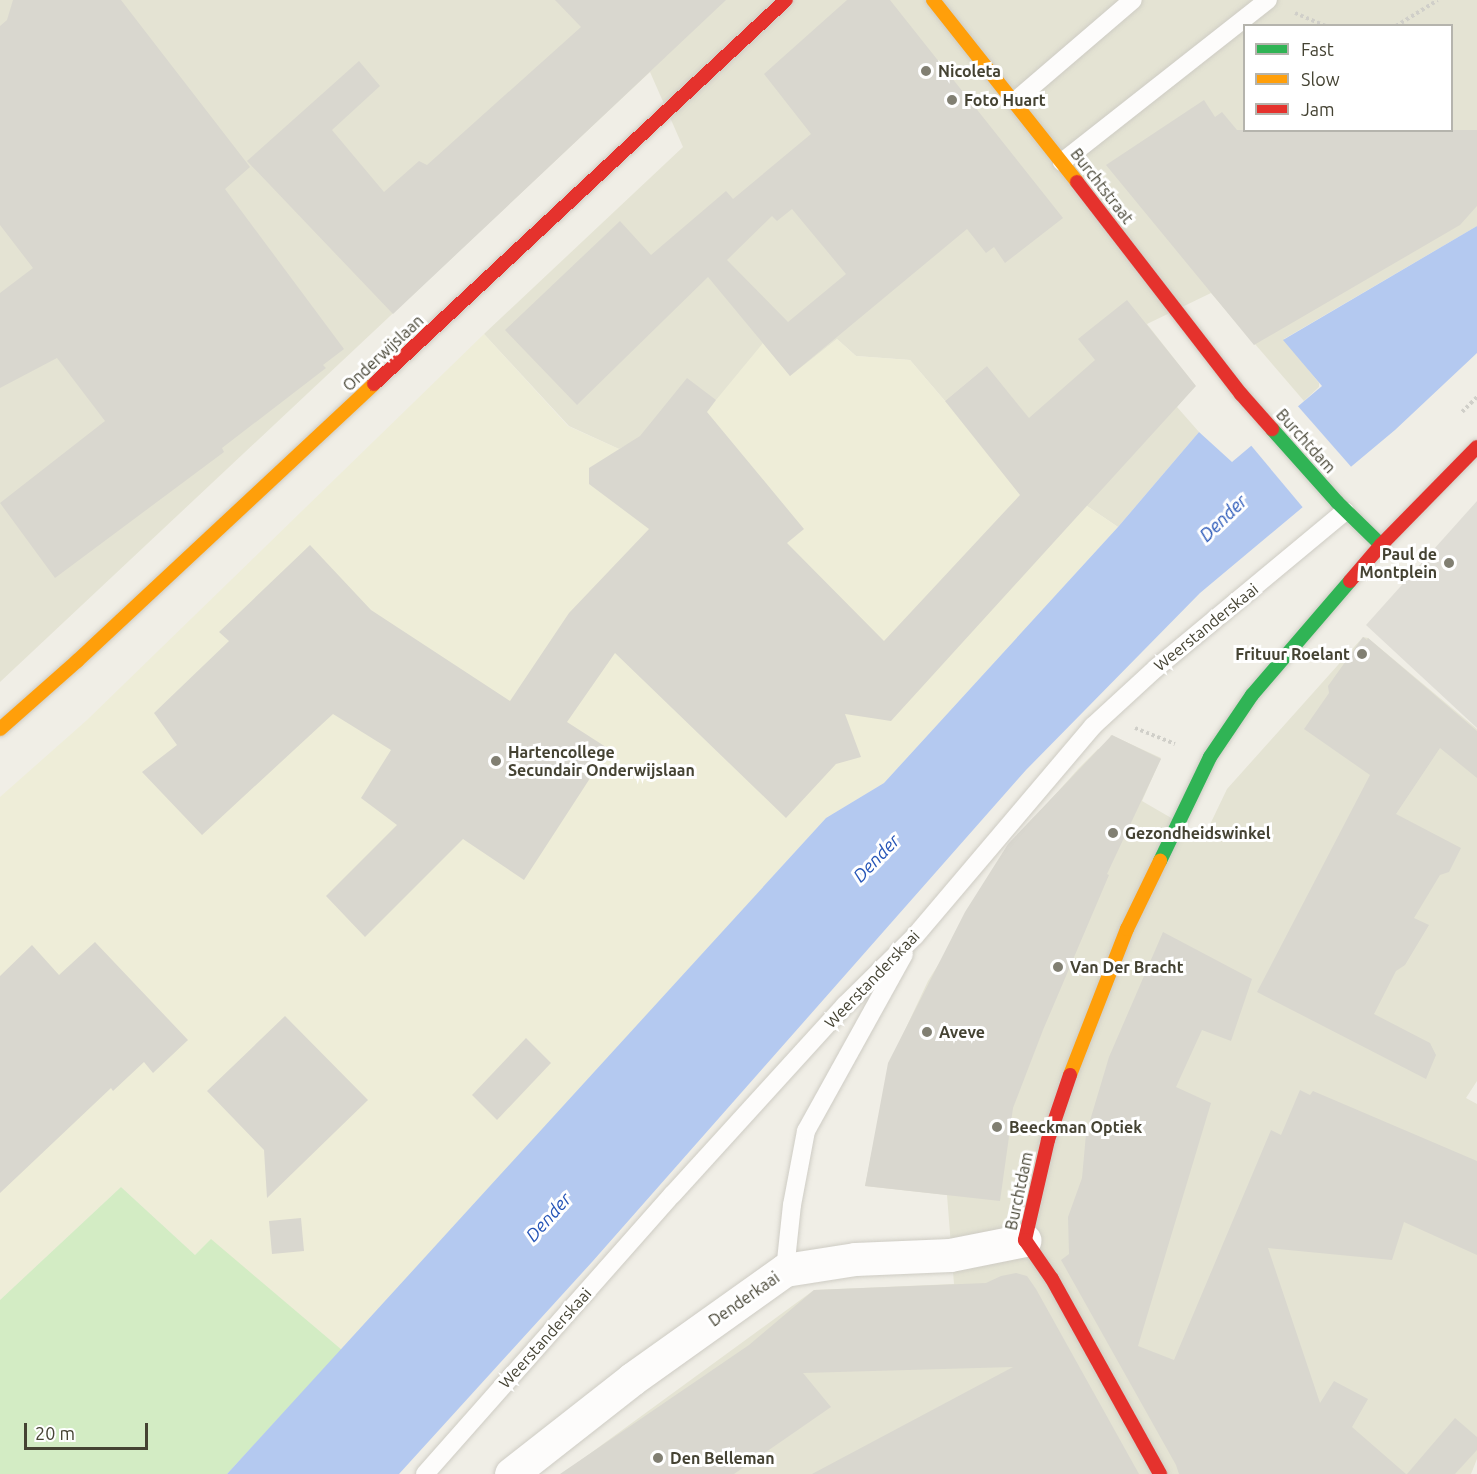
<!DOCTYPE html>
<style>
body{margin:0}
#map{position:relative;width:1477px;height:1474px;overflow:hidden;background:#f0eee6;font-family:Ubuntu,sans-serif}
div>[style]{position:absolute}
.residential>*{inset:0;background:#e4e3d3}
.education>*{inset:0;background:#eeedd8}
.green>*{inset:0;background:#d3ecc4}
.parking>*{inset:0;background:#dfddd6}
.water>*{inset:0;background:#b4c9f0}
.pier>*{inset:0;background:#f0eee6}
.building>*{inset:0;background:#d9d7cf}
.path>*{height:4px;margin-top:-2px;transform-origin:0;background:repeating-linear-gradient(90deg,#d0cfc9 0 3px,transparent 0 6px)}
.roads{filter:drop-shadow(0 0 2px #ceccc4) drop-shadow(0 0 2px #ceccc4)}
.lane>*{height:18px;margin:-9px;padding:0 9px;transform-origin:9px;border-radius:9px;background:#fdfcfb}
.street>*{height:33px;margin:-16.5px;padding:0 16.5px;transform-origin:16.5px;border-radius:16.5px;background:#fdfcfb}
.fast>*{height:14px;margin:-7px;padding:0 7px;transform-origin:7px;border-radius:7px;background:#30b455}
.slow>*{height:14px;margin:-7px;padding:0 7px;transform-origin:7px;border-radius:7px;background:#ff9f0a}
.jam>*{height:14px;margin:-7px;padding:0 7px;transform-origin:7px;border-radius:7px;background:#e5322d}
.dots>*{width:16px;height:16px;translate:-50% -50%;box-sizing:border-box;border:3px solid #fff;border-radius:50%}
span{translate:-50% -50%;white-space:nowrap;text-align:center;line-height:1.15;-webkit-text-stroke:6px #fff;paint-order:stroke}
.poi-label{font-size:16px;color:#454333;font-weight:700}
.left{translate:0 -50%;text-align:left}
.right{translate:-100% -50%;text-align:right}
.street-label{font-size:16px;color:#454333}
.water-label{font-size:18px;color:#2655b7;font-style:italic}
.legend{position:absolute;left:1243px;top:24px;width:210px;height:108px;box-sizing:border-box;background:#fff;border:2px solid #b5b4ad;margin:0;padding:8px 10px;list-style:none;font-size:18px;color:#454333}
.legend li{display:flex;align-items:center;gap:12px;height:30px}
.legend b{width:30px;border:2px solid #b5b4ad}
.scale{position:absolute;left:24px;top:1423px;width:124px;height:27px;box-sizing:border-box;border:3px solid #454333;border-top:0;padding-left:8px;font-size:18px;line-height:21px;white-space:nowrap;color:#454333;-webkit-text-stroke:4px #fff;paint-order:stroke}
</style>
<div id="map">
<div class="residential">
<div style="clip-path:polygon(evenodd,0 0,1477px 0,1477px 226px,1284px 339px,1319px 383px,1319px 387px,1304px 401px,1211px 293px,1147px 324px,1195px 385px,1177px 407px,1199px 432px,1118px 527px,1087px 506px,1058px 476px,945px 401px,910px 360px,856px 356px,837px 339px,790px 377px,716px 400px,619px 449px,569px 426px,484px 334px,683px 147px,650px 72px,0 682px,0 0,1244px 26px,1452px 26px,1452px 130px,1244px 130px,1244px 26px)"></div>
<div style="clip-path:polygon(1363px 637px,1368px 638px,1477px 729px,1477px 1081px,1466px 1098px,1477px 1104px,1477px 1459px,1471px 1474px,562px 1474px,814px 1290px,954px 1284px,947px 1195px,865px 1186px,890px 1062px,928px 981px,1021px 833px,1079px 768px,1098px 749px,1103px 751px,1111px 735px,1161px 758px,1142px 801px,1204px 837px,1227px 789px)"></div>
</div>
<div class="education">
<div style="clip-path:polygon(484px 334px,568px 426px,619px 449px,716px 400px,763px 343px,790px 376px,837px 339px,856px 356px,910px 360px,945px 401px,987px 366px,1068px 468px,1059px 477px,1087px 506px,1118px 527px,884px 783px,826px 818px,342px 1350px,211px 1240px,195px 1255px,121px 1187px,0 1300px,0 797px,87px 720px)"></div>
</div>
<div class="green">
<div style="clip-path:polygon(121px 1187px,195px 1255px,211px 1239px,342px 1350px,227px 1474px,0 1474px,0 1300px)"></div>
</div>
<div class="parking">
<div style="clip-path:polygon(1477px 501px,1477px 728px,1366px 625px)"></div>
</div>
<div class="water">
<div style="clip-path:polygon(1477px 226px,1477px 353px,1395px 430px,1200px 593px,1026px 770px,592px 1262px,399px 1474px,227px 1474px,826px 818px,884px 783px,1118px 527px,1199px 432px,1232px 462px,1322px 386px,1283px 340px)"></div>
</div>
<div class="pier">
<div style="clip-path:polygon(1296px 404px,1353px 469px,1305px 510px,1249px 443px)"></div>
</div>
<div class="building">
<div style="clip-path:polygon(13px 0,121px 0,250px 167px,225px 189px,344px 349px,323px 365px,326px 368px,222px 448px,224px 452px,55px 578px,0 503px,105px 421px,57px 358px,0 388px,0 293px,33px 268px,0 225px,0 26px,7px 20px)"></div>
<div style="clip-path:polygon(555px 0,726px 0,393px 314px,247px 161px,359px 61px,380px 86px,332px 130px,384px 192px,419px 161px,427px 165px,581px 27px)"></div>
<div style="clip-path:polygon(evenodd,847px 0,890px 0,1063px 218px,1005px 263px,994px 247px,986px 253px,967px 229px,790px 376px,708px 277px,577px 405px,505px 330px,620px 221px,651px 255px,726px 191px,733px 199px,811px 134px,764px 74px,847px 0,792px 209px,846px 274px,788px 322px,727px 260px,772px 216px,777px 221px,792px 209px)"></div>
<div style="clip-path:polygon(1204px 100px,1215px 117px,1222px 112px,1237px 130px,1477px 130px,1477px 206px,1460px 225px,1254px 345px,1106px 165px)"></div>
<div style="clip-path:polygon(1127px 300px,1196px 386px,891px 721px,845px 714px,861px 757px,836px 764px,786px 818px,615px 653px,567px 722px,609px 749px,524px 880px,463px 839px,365px 937px,326px 896px,397px 825px,361px 798px,391px 750px,333px 714px,202px 835px,142px 772px,177px 745px,154px 713px,229px 641px,219px 632px,310px 545px,371px 610px,510px 701px,569px 613px,649px 529px,589px 484px,589px 468px,640px 436px,687px 378px,716px 400px,707px 412px,804px 529px,787px 543px,884px 641px,1020px 495px,945px 401px,987px 366px,1029px 418px,1095px 360px,1078px 339px)"></div>
<div style="clip-path:polygon(1363px 637px,1367px 640px,1368px 638px,1477px 731px,1477px 778px,1440px 748px,1396px 814px,1461px 848px,1449px 872px,1440px 875px,1414px 918px,1429px 925px,1405px 965px,1396px 971px,1374px 1014px,1430px 1043px,1436px 1055px,1426px 1079px,1257px 992px,1370px 775px,1304px 729px,1329px 693px,1328px 686px)"></div>
<div style="clip-path:polygon(1112px 735px,1161px 759px,1107px 874px,1109px 875px,1043px 1030px,1013px 1108px,1000px 1201px,865px 1186px,888px 1063px,965px 912px,1008px 844px)"></div>
<div style="clip-path:polygon(1163px 932px,1252px 979px,1231px 1041px,1202px 1030px,1176px 1087px,1211px 1103px,1138px 1346px,1174px 1360px,1271px 1130px,1281px 1135px,1300px 1090px,1310px 1095px,1313px 1091px,1477px 1161px,1477px 1255px,1404px 1222px,1392px 1260px,1268px 1248px,1320px 1403px,1334px 1381px,1368px 1399px,1352px 1427px,1406px 1474px,1179px 1474px,1176px 1465px,1061px 1260px,1069px 1254px,1068px 1217px,1082px 1178px,1086px 1134px,1109px 1057px)"></div>
<div style="clip-path:polygon(95px 942px,188px 1040px,153px 1073px,144px 1062px,113px 1091px,111px 1088px,0 1193px,0 976px,32px 945px,59px 975px)"></div>
<div style="clip-path:polygon(285px 1016px,368px 1100px,267px 1198px,264px 1150px,207px 1091px)"></div>
<div style="clip-path:polygon(526px 1038px,551px 1063px,497px 1120px,472px 1095px)"></div>
<div style="clip-path:polygon(301px 1218px,304px 1251px,272px 1254px,269px 1221px)"></div>
<div style="clip-path:polygon(1016px 1273px,1027px 1276px,1036px 1289px,1139px 1474px,812px 1474px,1013px 1367px,803px 1373px,831px 1407px,734px 1474px,560px 1474px,749px 1345px,814px 1290px,986px 1283px,1001px 1276px)"></div>
<div style="clip-path:polygon(1455px 1418px,1477px 1437px,1477px 1450px,1455px 1474px,1407px 1474px)"></div>
</div>
<div class="path">
<div style="left:1295px;top:13px;width:33px;rotate:23deg"></div>
<div style="left:1396px;top:26px;width:49px;rotate:-31.8deg"></div>
<div style="left:1462px;top:412px;width:21px;rotate:-45deg"></div>
<div style="left:1135px;top:728px;width:43px;rotate:21.8deg"></div>
</div>
<div class="roads">
<div class="lane">
<div style="left:1015px;top:101px;width:155px;rotate:-40.6deg"></div>
<div style="left:1062px;top:162px;width:262px;rotate:-38.2deg"></div>
<div style="left:785px;top:1270px;width:65px;rotate:-83.9deg"></div>
<div style="left:792px;top:1205px;width:75px;rotate:-79.3deg"></div>
<div style="left:806px;top:1131px;width:202px;rotate:-61deg"></div>
<div style="left:425px;top:1474px;width:374px;rotate:-48.5deg"></div>
<div style="left:673px;top:1194px;width:256px;rotate:-47.7deg"></div>
<div style="left:845px;top:1005px;width:98px;rotate:-44.6deg"></div>
<div style="left:915px;top:936px;width:275px;rotate:-49.7deg"></div>
<div style="left:1093px;top:726px;width:84px;rotate:-42.6deg"></div>
<div style="left:1155px;top:669px;width:247px;rotate:-39.7deg"></div>
</div>
<div class="street">
<div style="left:511px;top:1474px;width:154px;rotate:-38.1deg"></div>
<div style="left:632px;top:1379px;width:188px;rotate:-35.5deg"></div>
<div style="left:785px;top:1270px;width:71px;rotate:-8.9deg"></div>
<div style="left:855px;top:1259px;width:95px;rotate:-2.4deg"></div>
<div style="left:950px;top:1255px;width:76px;rotate:-11.3deg"></div>
</div>
<div class="fast">
<div style="left:1272px;top:429px;width:98px;rotate:48.3deg"></div>
<div style="left:1337px;top:502px;width:62px;rotate:44.3deg"></div>
<div style="left:1160px;top:861px;width:115px;rotate:-64.3deg"></div>
<div style="left:1210px;top:757px;width:75px;rotate:-55.9deg"></div>
<div style="left:1252px;top:695px;width:150px;rotate:-49.3deg"></div>
</div>
<div class="slow">
<div style="left:933px;top:0;width:232px;rotate:51.6deg"></div>
<div style="left:0;top:729px;width:103px;rotate:-41.4deg"></div>
<div style="left:77px;top:661px;width:406px;rotate:-43deg"></div>
<div style="left:1070px;top:1075px;width:157px;rotate:-68.7deg"></div>
<div style="left:1127px;top:929px;width:76px;rotate:-64.1deg"></div>
</div>
<div class="jam">
<div style="left:1077px;top:182px;width:268px;rotate:52.3deg"></div>
<div style="left:1241px;top:394px;width:47px;rotate:48.5deg"></div>
<div style="left:374px;top:384px;width:563px;rotate:-42.99deg"></div>
<div style="left:1350px;top:581px;width:48px;rotate:-49.3deg"></div>
<div style="left:1381px;top:545px;width:137px;rotate:-45.6deg"></div>
<div style="left:1070px;top:1075px;width:69px;rotate:108.7deg"></div>
<div style="left:1048px;top:1140px;width:103px;rotate:103deg"></div>
<div style="left:1025px;top:1240px;width:47px;rotate:55.3deg"></div>
<div style="left:1052px;top:1279px;width:223px;rotate:61deg"></div>
</div>
</div>
<div class="dots">
<div style="left:926px;top:71px;background:#817f72"></div>
<div style="left:952px;top:100px;background:#817f72"></div>
<div style="left:1449px;top:563px;background:#817f72"></div>
<div style="left:1362px;top:654px;background:#817f72"></div>
<div style="left:496px;top:761px;background:#817f72"></div>
<div style="left:1113px;top:833px;background:#817f72"></div>
<div style="left:1058px;top:967px;background:#817f72"></div>
<div style="left:927px;top:1032px;background:#817f72"></div>
<div style="left:997px;top:1127px;background:#817f72"></div>
<div style="left:658px;top:1458px;background:#817f72"></div>
</div>
<div class="poi-label">
<span class="left" style="left:938px;top:71px">Nicoleta</span>
<span class="left" style="left:964px;top:100px">Foto Huart</span>
<span class="right" style="left:1437px;top:563px">Paul de<br>Montplein</span>
<span class="right" style="left:1350px;top:654px">Frituur Roelant</span>
<span class="left" style="left:508px;top:761px">Hartencollege<br>Secundair Onderwijslaan</span>
<span class="left" style="left:1125px;top:833px">Gezondheidswinkel</span>
<span class="left" style="left:1070px;top:967px">Van Der Bracht</span>
<span class="left" style="left:939px;top:1032px">Aveve</span>
<span class="left" style="left:1009px;top:1127px">Beeckman Optiek</span>
<span class="left" style="left:670px;top:1458px">Den Belleman</span>
</div>
<div class="street-label">
<span style="left:1102px;top:186px;rotate:52deg">Burchtstraat</span>
<span style="left:383px;top:353px;rotate:-43deg">Onderwijslaan</span>
<span style="left:1306px;top:441px;rotate:48deg">Burchtdam</span>
<span style="left:1206px;top:627px;rotate:-39deg">Weerstanderskaai</span>
<span style="left:872px;top:979px;rotate:-46deg">Weerstanderskaai</span>
<span style="left:1019px;top:1191px;rotate:-78deg">Burchtdam</span>
<span style="left:744px;top:1299px;rotate:-35deg">Denderkaai</span>
<span style="left:545px;top:1338px;rotate:-48deg">Weerstanderskaai</span>
</div>
<div class="water-label">
<span style="left:1223px;top:518px;rotate:-44deg">Dender</span>
<span style="left:876px;top:858px;rotate:-46deg">Dender</span>
<span style="left:548px;top:1217px;rotate:-48deg">Dender</span>
</div>
<ul class="legend">
<li><b style="height:8px;background:#30b455"></b>Fast</li>
<li><b style="height:8px;background:#ff9f0a"></b>Slow</li>
<li><b style="height:8px;background:#e5322d"></b>Jam</li>
</ul>
<div class="scale">20 m</div>
</div>
